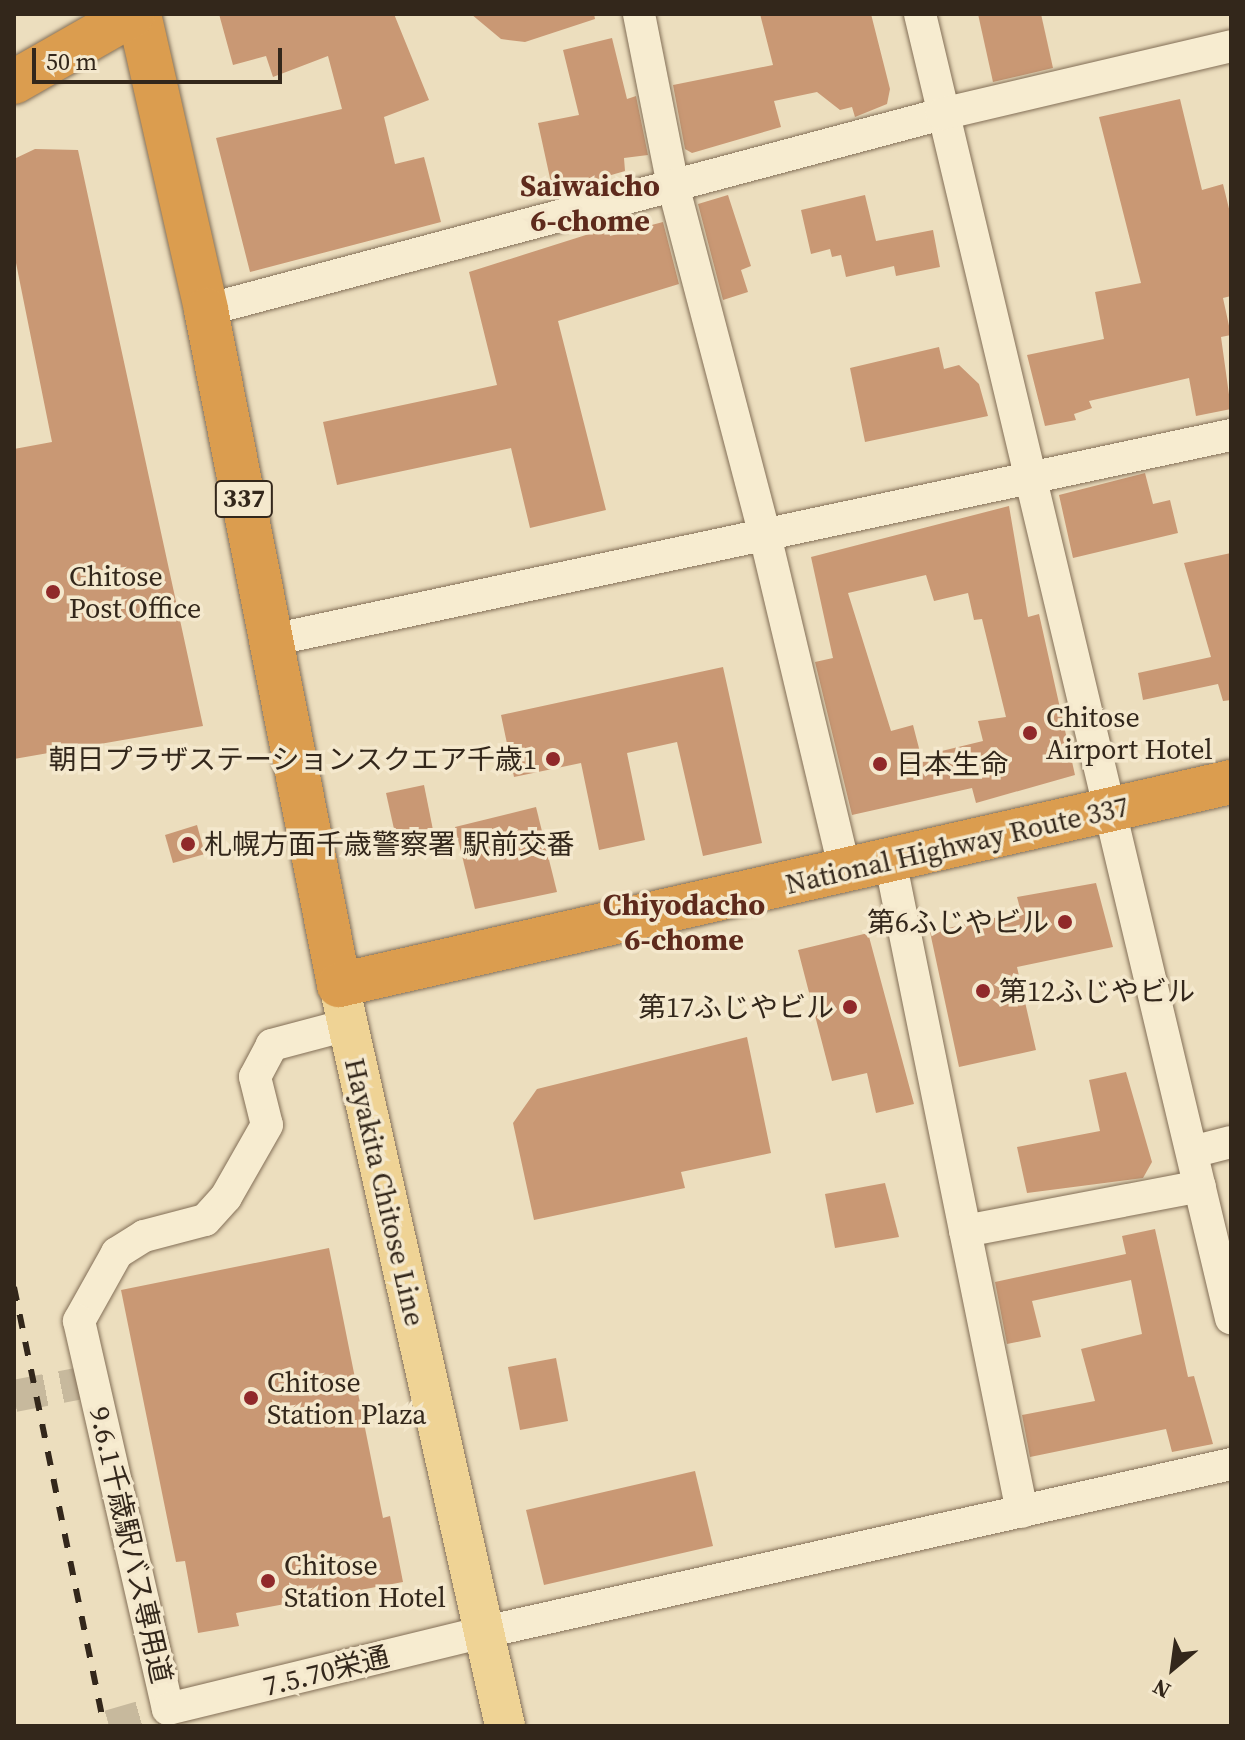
<!DOCTYPE html>
<meta charset="utf-8">
<style>
body{margin:0}
#map{position:relative;width:1245px;height:1740px;overflow:hidden;background:#ecdebe;font-family:"Source Serif 4","Noto Sans JP",serif}
div>[style]{position:absolute}
.building>*{inset:0;background:#c99874}
.minor-tunnel>*{height:32px;margin-top:-16px;transform-origin:0;background:repeating-linear-gradient(90deg,#c7b99d 0 32px,transparent 0 48px)}
.roads{filter:drop-shadow(0 0 2px #836f57) drop-shadow(0 0 2px #836f57)}
.minor>*{height:32px;margin:-16px;padding:0 16px;transform-origin:16px;border-radius:16px;background:#f7ecd0}
.major>*{height:40px;margin:-20px;padding:0 20px;transform-origin:20px;border-radius:20px;background:#efd395}
.highway>*{height:44px;margin:-22px;padding:0 22px;transform-origin:22px;border-radius:22px;background:#db9d4f}
.rail>*{height:6px;margin-top:-3px;transform-origin:0;background:repeating-linear-gradient(90deg,#33271b 0 14px,transparent 0 28px)}
.dots>*{width:22px;height:22px;translate:-50% -50%;box-sizing:border-box;border:4px solid #f4e8cd;border-radius:50%}
span{translate:-50% -50%;white-space:nowrap;text-align:center;line-height:1.15;-webkit-text-stroke:7px #f4e8cd;paint-order:stroke}
.shield-label span{padding:2px 6px;background:#f4e8cd;border:2px solid;border-radius:6px;-webkit-text-stroke-width:0}
.shield-label{font-size:26px;color:#33271b;font-weight:700}
.poi-label{font-size:28px;color:#33271b}
.left{translate:0 -50%;text-align:left}
.right{translate:-100% -50%;text-align:right}
.street-label{font-size:28px;color:#33271b}
.neighbourhood-label{font-size:30px;color:#5e2a1c;font-weight:700}
.frame{position:absolute;inset:0;border:16px solid #33271b;pointer-events:none}
.north{position:absolute;left:1133px;top:1628px;width:80px;height:80px;-webkit-text-stroke:6px #f4e8cd;paint-order:stroke;rotate:209deg;font-size:22px;font-weight:700;line-height:32px;text-align:center;color:#33271b}
.north::after{content:'';display:block;margin:auto;width:28px;height:36px;background:#33271b;clip-path:polygon(50% 0,100% 100%,50% 72%,0 100%)}
.scale{position:absolute;left:32px;top:48px;width:250px;height:36px;box-sizing:border-box;border:4px solid #33271b;border-top:0;padding-left:10px;font-size:24px;line-height:28px;white-space:nowrap;color:#33271b;-webkit-text-stroke:6px #f4e8cd;paint-order:stroke}
</style>
<div id="map">
<div class="building">
<div style="clip-path:polygon(219px 14px,394px 14px,429px 100px,384px 117px,395px 164px,424px 157px,441px 222px,250px 272px,216px 138px,342px 109px,328px 56px,273px 77px,266px 56px,233px 65px)"></div>
<div style="clip-path:polygon(471px 14px,594px 14px,595px 19px,525px 42px,501px 39px)"></div>
<div style="clip-path:polygon(760px 14px,871px 14px,890px 89px,887px 104px,855px 117px,852px 107px,840px 110px,817px 92px,774px 101px,781px 127px,692px 153px,685px 149px,673px 85px,773px 65px)"></div>
<div style="clip-path:polygon(978px 14px,1041px 14px,1053px 68px,993px 82px)"></div>
<div style="clip-path:polygon(612px 38px,627px 99px,636px 96px,648px 155px,624px 158px,625px 171px,553px 192px,538px 123px,579px 115px,563px 50px)"></div>
<div style="clip-path:polygon(1180px 99px,1202px 190px,1223px 184px,1231px 217px,1231px 296px,1223px 298px,1231px 335px,1221px 337px,1231px 409px,1196px 416px,1189px 378px,1089px 401px,1092px 408px,1074px 414px,1076px 420px,1045px 426px,1027px 355px,1104px 339px,1095px 292px,1141px 283px,1099px 117px)"></div>
<div style="clip-path:polygon(35px 149px,78px 150px,203px 726px,14px 759px,14px 449px,52px 442px,14px 253px,14px 159px)"></div>
<div style="clip-path:polygon(728px 195px,751px 266px,741px 270px,748px 292px,723px 300px,698px 204px)"></div>
<div style="clip-path:polygon(865px 195px,876px 241px,933px 230px,940px 267px,896px 276px,894px 266px,846px 277px,841px 255px,832px 257px,830px 249px,811px 254px,801px 210px)"></div>
<div style="clip-path:polygon(663px 222px,679px 284px,558px 321px,606px 510px,530px 528px,511px 448px,337px 485px,323px 422px,497px 385px,469px 272px,608px 228px,610px 236px)"></div>
<div style="clip-path:polygon(939px 347px,944px 369px,959px 365px,979px 384px,988px 416px,865px 442px,850px 368px)"></div>
<div style="clip-path:polygon(1145px 473px,1153px 504px,1170px 500px,1178px 533px,1073px 558px,1059px 495px)"></div>
<div style="clip-path:polygon(evenodd,1009px 506px,1028px 617px,1039px 614px,1075px 775px,976px 803px,972px 788px,852px 815px,815px 662px,833px 658px,811px 557px,1009px 506px,926px 575px,934px 601px,968px 593px,974px 620px,982px 619px,1006px 717px,978px 721px,983px 741px,921px 756px,913px 725px,891px 731px,848px 593px,926px 575px)"></div>
<div style="clip-path:polygon(1231px 553px,1231px 700px,1223px 701px,1218px 684px,1143px 700px,1138px 673px,1211px 657px,1184px 563px)"></div>
<div style="clip-path:polygon(723px 667px,762px 843px,703px 856px,677px 742px,627px 753px,645px 840px,599px 850px,581px 763px,514px 777px,501px 715px)"></div>
<div style="clip-path:polygon(424px 785px,433px 830px,396px 838px,386px 793px)"></div>
<div style="clip-path:polygon(536px 807px,557px 892px,475px 909px,455px 827px)"></div>
<div style="clip-path:polygon(197px 825px,205px 854px,173px 863px,165px 835px)"></div>
<div style="clip-path:polygon(1096px 883px,1113px 947px,1017px 967px,1036px 1050px,959px 1067px,930px 932px,1021px 912px,1017px 897px)"></div>
<div style="clip-path:polygon(868px 933px,914px 1104px,876px 1113px,867px 1073px,832px 1081px,798px 950px)"></div>
<div style="clip-path:polygon(747px 1037px,771px 1153px,681px 1172px,685px 1188px,534px 1220px,513px 1123px,537px 1089px)"></div>
<div style="clip-path:polygon(1126px 1072px,1152px 1162px,1143px 1178px,1027px 1193px,1017px 1147px,1100px 1131px,1089px 1080px)"></div>
<div style="clip-path:polygon(885px 1183px,899px 1237px,835px 1248px,825px 1194px)"></div>
<div style="clip-path:polygon(1155px 1229px,1188px 1377px,1194px 1376px,1213px 1444px,1172px 1452px,1166px 1429px,1030px 1457px,1022px 1415px,1095px 1401px,1081px 1349px,1142px 1334px,1131px 1280px,1032px 1301px,1041px 1337px,1007px 1344px,995px 1282px,1126px 1254px,1122px 1236px)"></div>
<div style="clip-path:polygon(329px 1248px,383px 1518px,390px 1516px,403px 1582px,236px 1613px,239px 1626px,198px 1633px,185px 1561px,176px 1562px,121px 1290px)"></div>
<div style="clip-path:polygon(556px 1358px,568px 1421px,520px 1430px,508px 1367px)"></div>
<div style="clip-path:polygon(695px 1471px,713px 1546px,544px 1585px,526px 1510px)"></div>
</div>
<div class="minor-tunnel">
<div style="left:14px;top:1396px;width:80px;rotate:-10.8deg"></div>
<div style="left:109px;top:1726px;width:61px;rotate:-16.1deg"></div>
</div>
<div class="roads">
<div class="minor">
<div style="left:639px;top:14px;width:174px;rotate:78.8deg"></div>
<div style="left:673px;top:185px;width:362px;rotate:75.3deg"></div>
<div style="left:765px;top:535px;width:344px;rotate:76.6deg"></div>
<div style="left:920px;top:14px;width:1341px;rotate:76.59deg"></div>
<div style="left:206px;top:310px;width:762px;rotate:-14.91deg"></div>
<div style="left:942px;top:114px;width:297px;rotate:-13.2deg"></div>
<div style="left:272px;top:640px;width:981px;rotate:-12.07deg"></div>
<div style="left:890px;top:860px;width:665px;rotate:78.55deg"></div>
<div style="left:347px;top:1025px;width:78px;rotate:165.1deg"></div>
<div style="left:272px;top:1045px;width:36px;rotate:118deg"></div>
<div style="left:255px;top:1077px;width:49px;rotate:76deg"></div>
<div style="left:267px;top:1125px;width:83px;rotate:119.7deg"></div>
<div style="left:226px;top:1197px;width:31px;rotate:132deg"></div>
<div style="left:205px;top:1220px;width:63px;rotate:165.3deg"></div>
<div style="left:144px;top:1236px;width:32px;rotate:148deg"></div>
<div style="left:117px;top:1253px;width:78px;rotate:119.2deg"></div>
<div style="left:79px;top:1321px;width:398px;rotate:77.1deg"></div>
<div style="left:168px;top:1709px;width:326px;rotate:-13.7deg"></div>
<div style="left:485px;top:1632px;width:765px;rotate:-12.69deg"></div>
<div style="left:1192px;top:1152px;width:40px;rotate:-14.4deg"></div>
<div style="left:965px;top:1231px;width:239px;rotate:-10.8deg"></div>
</div>
<div class="major">
<div style="left:339px;top:985px;width:759px;rotate:77.37deg"></div>
</div>
<div class="highway">
<div style="left:139px;top:14px;width:303px;rotate:77.2deg"></div>
<div style="left:206px;top:310px;width:688px;rotate:78.85deg"></div>
<div style="left:339px;top:985px;width:915px;rotate:-12.82deg"></div>
<div style="left:14px;top:82px;width:137px;rotate:-29.7deg"></div>
</div>
</div>
<div class="rail">
<div style="left:14px;top:1287px;width:448px;rotate:78.4deg"></div>
</div>
<div class="dots">
<div style="left:53px;top:592px;background:#90292a"></div>
<div style="left:1030px;top:733px;background:#90292a"></div>
<div style="left:553px;top:759px;background:#90292a"></div>
<div style="left:880px;top:764px;background:#90292a"></div>
<div style="left:188px;top:844px;background:#90292a"></div>
<div style="left:1065px;top:922px;background:#90292a"></div>
<div style="left:983px;top:991px;background:#90292a"></div>
<div style="left:850px;top:1007px;background:#90292a"></div>
<div style="left:251px;top:1398px;background:#90292a"></div>
<div style="left:268px;top:1581px;background:#90292a"></div>
</div>
<div class="shield-label">
<span style="left:244px;top:499px">337</span>
</div>
<div class="poi-label">
<span class="left" style="left:69px;top:592px">Chitose<br>Post Office</span>
<span class="left" style="left:1046px;top:733px">Chitose<br>Airport Hotel</span>
<span class="right" style="left:537px;top:759px">朝日プラザステーションスクエア千歳1</span>
<span class="left" style="left:896px;top:764px">日本生命</span>
<span class="left" style="left:204px;top:844px">札幌方面千歳警察署 駅前交番</span>
<span class="right" style="left:1049px;top:922px">第6ふじやビル</span>
<span class="left" style="left:999px;top:991px">第12ふじやビル</span>
<span class="right" style="left:834px;top:1007px">第17ふじやビル</span>
<span class="left" style="left:267px;top:1398px">Chitose<br>Station Plaza</span>
<span class="left" style="left:284px;top:1581px">Chitose<br>Station Hotel</span>
</div>
<div class="street-label">
<span style="left:957px;top:845px;rotate:-13deg">National Highway Route 337</span>
<span style="left:385px;top:1192px;rotate:77deg">Hayakita Chitose Line</span>
<span style="left:131px;top:1545px;rotate:77deg">9.6.1千歳駅バス専用道</span>
<span style="left:326px;top:1671px;rotate:-14deg">7.5.70栄通</span>
</div>
<div class="neighbourhood-label">
<span style="left:590px;top:203px">Saiwaicho<br>6-chome</span>
<span style="left:684px;top:922px">Chiyodacho<br>6-chome</span>
</div>
<div class="frame"></div>
<div class="north">N</div>
<div class="scale">50 m</div>
</div>
